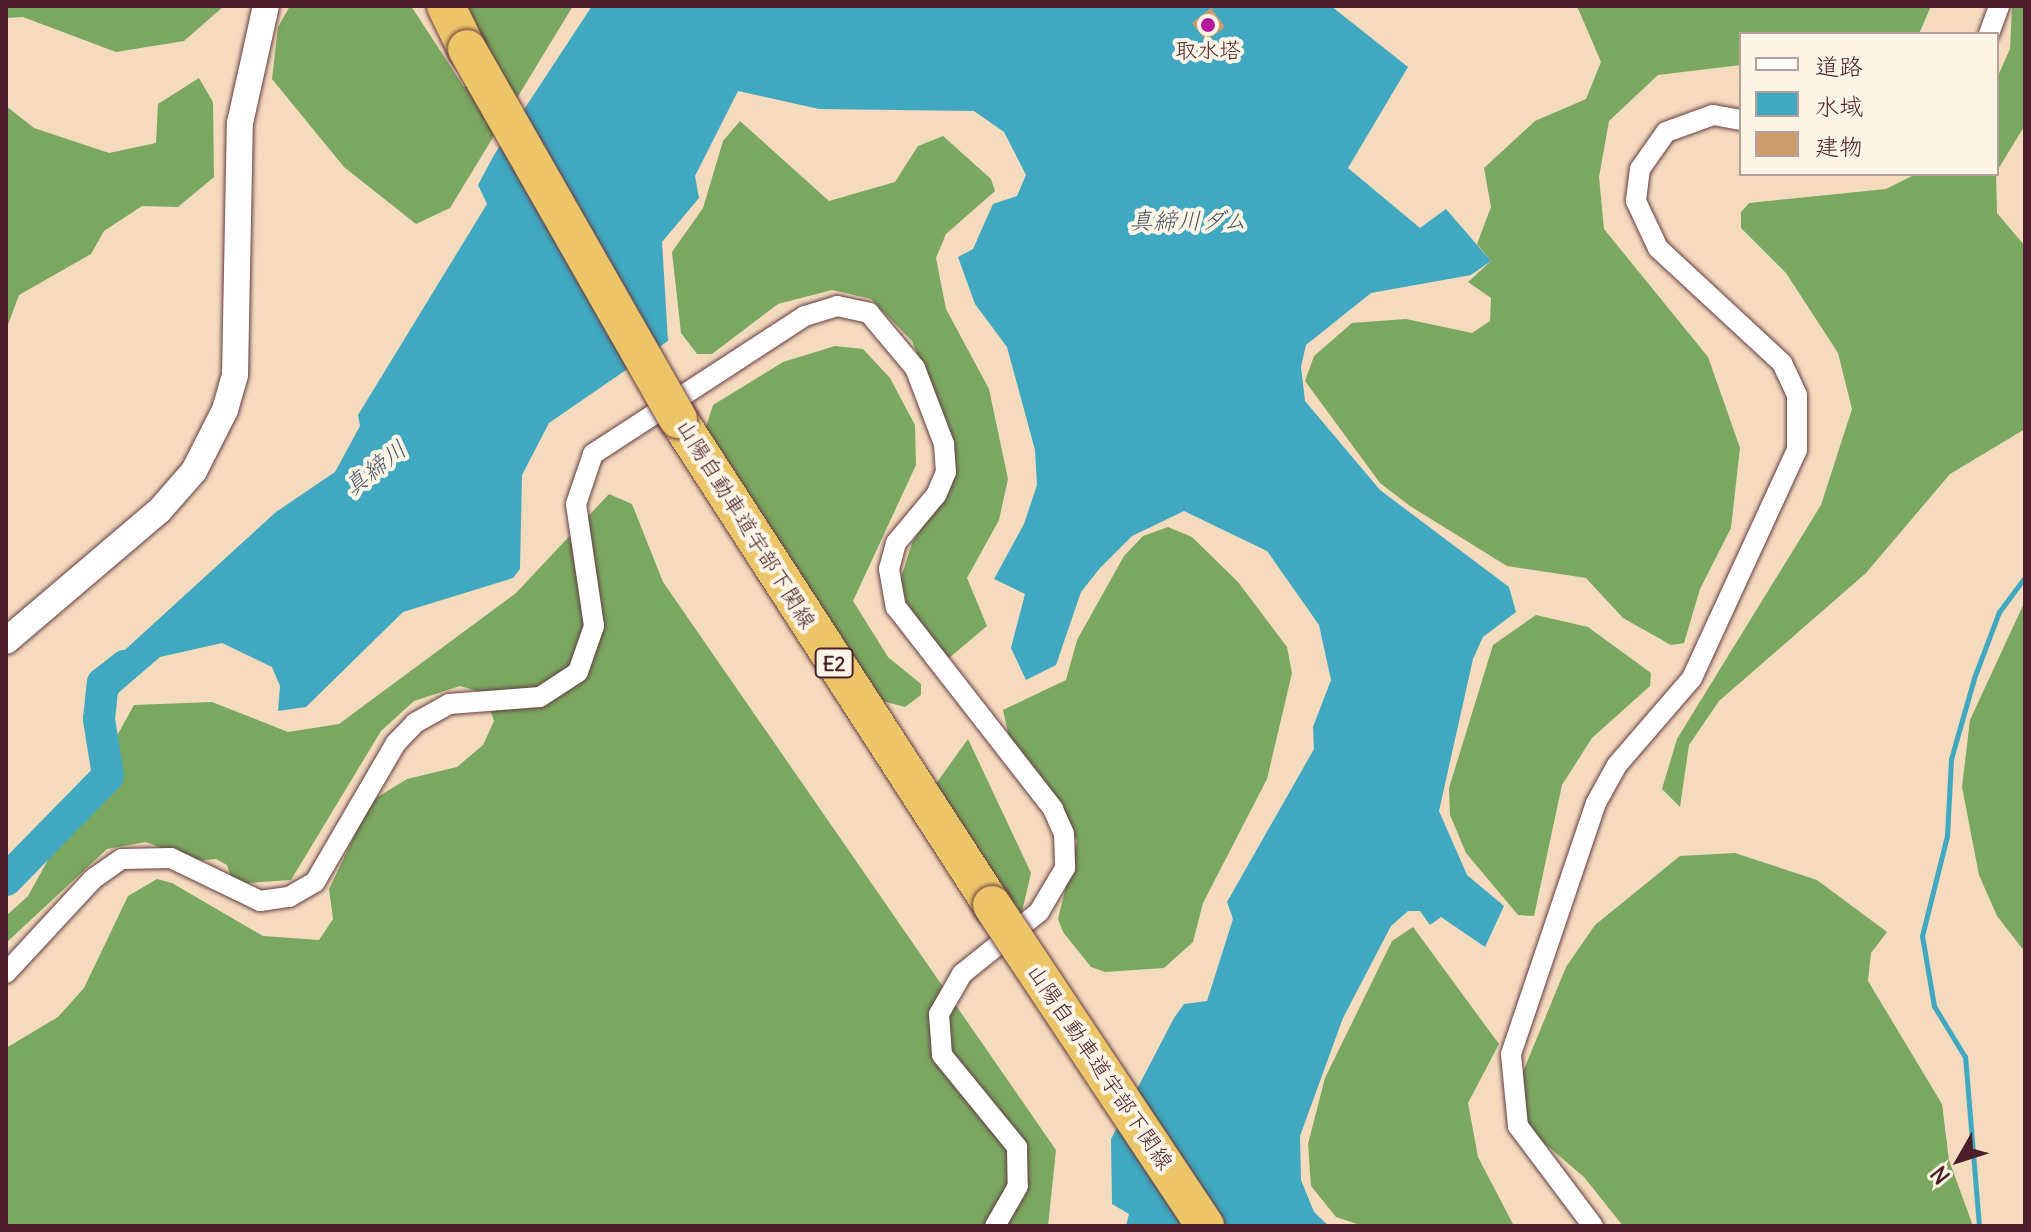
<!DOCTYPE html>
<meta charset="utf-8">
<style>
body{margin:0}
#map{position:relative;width:2031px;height:1232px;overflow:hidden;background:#f4dbbe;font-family:Delius,"Klee One",sans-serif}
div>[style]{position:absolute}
.forest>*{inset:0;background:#7aa861}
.water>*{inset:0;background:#40a8c0}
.stream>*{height:5px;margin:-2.5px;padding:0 2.5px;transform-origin:2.5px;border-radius:2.5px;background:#40a8c0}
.river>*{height:32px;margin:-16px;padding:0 16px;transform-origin:16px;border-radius:16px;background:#40a8c0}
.building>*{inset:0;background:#ce9d6e}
.roads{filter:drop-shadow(0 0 2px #643b41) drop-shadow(0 0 2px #643b41)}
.minor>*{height:20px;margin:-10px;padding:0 10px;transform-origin:10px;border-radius:10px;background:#fff}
.tertiary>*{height:26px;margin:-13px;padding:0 13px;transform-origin:13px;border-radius:13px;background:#fff}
.motorway>*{height:38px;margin:-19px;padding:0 19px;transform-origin:19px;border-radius:19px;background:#edc569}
.bridges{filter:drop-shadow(0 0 2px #643b41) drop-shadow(0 0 2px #643b41)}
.motorway-bridge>*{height:38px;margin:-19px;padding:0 19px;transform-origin:19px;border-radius:19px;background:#edc569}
.dots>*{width:22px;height:22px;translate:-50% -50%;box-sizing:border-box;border:4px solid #fcf5e5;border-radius:50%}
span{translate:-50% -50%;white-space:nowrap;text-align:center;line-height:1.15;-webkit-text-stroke:8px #fcf5e5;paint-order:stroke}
.shield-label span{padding:2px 6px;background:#fcf5e5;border:2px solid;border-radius:6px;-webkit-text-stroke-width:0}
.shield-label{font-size:20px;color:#4a1f2b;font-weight:700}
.poi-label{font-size:22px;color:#4a1f2b}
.street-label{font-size:22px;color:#4a1f2b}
.water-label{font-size:24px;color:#465667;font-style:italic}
.frame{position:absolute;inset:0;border:8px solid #4a1f2b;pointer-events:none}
.legend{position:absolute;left:1739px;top:32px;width:260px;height:144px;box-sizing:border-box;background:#fcf5e5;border:2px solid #b59f9b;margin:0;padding:10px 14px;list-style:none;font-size:24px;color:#4a1f2b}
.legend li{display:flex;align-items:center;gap:16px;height:40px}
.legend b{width:40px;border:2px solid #b59f9b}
.north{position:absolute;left:1919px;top:1120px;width:80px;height:80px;-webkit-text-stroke:6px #fcf5e5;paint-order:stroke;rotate:231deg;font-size:22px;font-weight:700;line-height:32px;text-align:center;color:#4a1f2b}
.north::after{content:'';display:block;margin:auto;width:28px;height:36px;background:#4a1f2b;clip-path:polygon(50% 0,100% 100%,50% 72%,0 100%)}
</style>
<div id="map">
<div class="forest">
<div style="clip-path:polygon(6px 6px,224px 6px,184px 41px,116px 52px,23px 17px,6px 18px)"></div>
<div style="clip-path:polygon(290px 6px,411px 6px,464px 87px,493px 64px,467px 6px,573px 6px,450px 208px,416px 224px,344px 167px,272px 79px,278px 27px)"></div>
<div style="clip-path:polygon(1577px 6px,1931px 6px,1919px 34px,1741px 34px,1741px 65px,1658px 75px,1609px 121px,1599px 177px,1604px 229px,1708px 357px,1740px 448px,1731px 528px,1700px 589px,1684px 643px,1671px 645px,1623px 618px,1586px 578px,1507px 566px,1410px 506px,1380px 483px,1305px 381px,1314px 356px,1352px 323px,1406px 319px,1472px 333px,1490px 321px,1491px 298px,1468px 282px,1491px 261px,1477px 244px,1491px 207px,1484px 168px,1535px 121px,1586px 99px,1601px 62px)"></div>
<div style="clip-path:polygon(2012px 6px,2025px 6px,2025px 125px,1997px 171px,1997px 78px,2010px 49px)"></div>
<div style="clip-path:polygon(199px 78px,213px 102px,214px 177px,178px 207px,142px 206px,104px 231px,91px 254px,19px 295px,6px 330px,6px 106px,34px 128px,109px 153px,156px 143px,158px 104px)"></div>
<div style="clip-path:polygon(740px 121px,829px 201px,895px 182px,918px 146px,943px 136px,991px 179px,995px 191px,946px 234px,936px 258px,946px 309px,989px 389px,1008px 479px,999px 520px,967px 578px,987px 626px,949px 658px,908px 608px,900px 581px,912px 543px,950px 484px,938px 404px,912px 341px,871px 299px,832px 290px,778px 304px,712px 354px,697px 354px,681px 333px,672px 252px,703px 208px,723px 141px)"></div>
<div style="clip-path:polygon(1916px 174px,1996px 174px,1997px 213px,2025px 246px,2025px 429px,1950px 474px,1866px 573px,1719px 701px,1689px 745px,1680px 807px,1662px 789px,1677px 739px,1821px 505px,1852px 409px,1838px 353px,1786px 273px,1741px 228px,1741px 212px,1749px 203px,1886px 189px)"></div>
<div style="clip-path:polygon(835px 346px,863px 349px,890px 378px,915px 425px,916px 465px,853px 601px,888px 657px,921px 684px,921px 695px,905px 707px,879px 700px,705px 430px,713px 405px,783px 362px)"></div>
<div style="clip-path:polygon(609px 494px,632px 504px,663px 582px,1056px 1150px,1048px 1226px,6px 1226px,6px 1048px,58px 1017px,84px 988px,128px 896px,157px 879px,172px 883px,263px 936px,319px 940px,333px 919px,329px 889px,371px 801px,407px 779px,457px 767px,483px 745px,494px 721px,484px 693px,460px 686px,414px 701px,381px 731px,291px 880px,233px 884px,227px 865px,216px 859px,195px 861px,146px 842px,107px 849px,6px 943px,6px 916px,28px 896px,134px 705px,212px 702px,288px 732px,339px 724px,516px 593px)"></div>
<div style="clip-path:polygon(1168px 527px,1192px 537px,1238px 582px,1287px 647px,1292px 673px,1267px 779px,1203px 903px,1193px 942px,1164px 968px,1105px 972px,1091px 967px,1063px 932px,1058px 919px,1077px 841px,1052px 792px,1009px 737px,1003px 710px,1066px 680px,1077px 640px,1124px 556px,1143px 536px)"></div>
<div style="clip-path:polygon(2025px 601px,2025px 952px,1997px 916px,1979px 875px,1962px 787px,1970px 720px)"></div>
<div style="clip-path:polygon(1536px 615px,1588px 627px,1651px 673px,1650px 686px,1592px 738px,1562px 785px,1534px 916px,1518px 915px,1466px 853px,1450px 815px,1449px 788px,1493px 645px)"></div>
<div style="clip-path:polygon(968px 739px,1031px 873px,1021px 916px,935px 785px)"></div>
<div style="clip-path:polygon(1735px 853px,1817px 880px,1887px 932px,1871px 953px,1868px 981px,1942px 1104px,1949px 1160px,1973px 1226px,1623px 1226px,1584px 1177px,1517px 1120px,1514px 1094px,1566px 967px,1595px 925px,1680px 856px)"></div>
<div style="clip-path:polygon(1413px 927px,1499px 1044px,1468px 1103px,1478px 1157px,1514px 1226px,1363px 1226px,1336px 1217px,1311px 1186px,1308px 1144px,1325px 1078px,1392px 941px)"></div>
</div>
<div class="water">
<div style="clip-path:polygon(592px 6px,1331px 6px,1408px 67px,1348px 168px,1420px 228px,1446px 209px,1491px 261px,1471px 275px,1371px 293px,1306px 345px,1301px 367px,1305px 401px,1380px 490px,1509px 587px,1516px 612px,1483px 637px,1473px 659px,1439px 811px,1467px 875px,1504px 906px,1485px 947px,1441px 917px,1430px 925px,1420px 911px,1408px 911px,1391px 926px,1343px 1018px,1300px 1136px,1301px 1180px,1314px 1212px,1329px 1226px,1126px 1226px,1129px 1214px,1112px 1204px,1111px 1139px,1174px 1018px,1184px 1004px,1207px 1001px,1233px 919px,1227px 902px,1314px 749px,1313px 727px,1331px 680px,1319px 625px,1267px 551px,1184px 511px,1132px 536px,1100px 568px,1081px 592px,1056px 665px,1026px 680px,1011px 648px,1025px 594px,994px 579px,1024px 524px,1037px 485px,1035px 450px,1007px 347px,975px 304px,958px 257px,973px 249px,993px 204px,1017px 196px,1026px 175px,1004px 132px,974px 111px,819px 109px,738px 91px,695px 176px,699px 198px,662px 242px,668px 341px,549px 423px,522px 475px,520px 569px,513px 578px,403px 612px,306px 707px,278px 711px,280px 686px,272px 667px,222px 643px,160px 657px,109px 701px,94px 699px,93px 679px,276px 512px,335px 472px,360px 426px,358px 415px,487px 204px,478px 185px,494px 155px)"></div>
</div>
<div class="stream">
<div style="left:1979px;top:1226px;width:170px;rotate:-94.7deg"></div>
<div style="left:1965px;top:1057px;width:60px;rotate:-121.3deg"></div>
<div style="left:1934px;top:1006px;width:71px;rotate:-99.7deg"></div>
<div style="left:1922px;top:936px;width:103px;rotate:-76deg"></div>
<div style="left:1947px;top:836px;width:77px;rotate:-87deg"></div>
<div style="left:1951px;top:759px;width:84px;rotate:-74.1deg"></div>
<div style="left:1974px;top:678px;width:71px;rotate:-69.3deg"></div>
<div style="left:1999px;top:612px;width:44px;rotate:-53.4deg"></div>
</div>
<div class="river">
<div style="left:6px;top:880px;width:146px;rotate:-45.6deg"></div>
<div style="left:108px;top:776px;width:58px;rotate:-99deg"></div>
<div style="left:99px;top:719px;width:36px;rotate:-84deg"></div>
<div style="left:103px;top:683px;width:28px;rotate:-38deg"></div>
</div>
<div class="building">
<div style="clip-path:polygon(1211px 8px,1225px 27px,1206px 41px,1192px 23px)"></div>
</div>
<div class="roads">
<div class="minor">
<div style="left:1989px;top:34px;width:30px;rotate:-70deg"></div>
<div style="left:6px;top:973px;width:128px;rotate:-47.2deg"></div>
<div style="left:93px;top:879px;width:35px;rotate:-35deg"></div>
<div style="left:122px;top:859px;width:49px;rotate:-1.2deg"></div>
<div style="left:171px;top:858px;width:99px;rotate:25.8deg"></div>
<div style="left:260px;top:901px;width:29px;rotate:-8deg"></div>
<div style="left:289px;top:897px;width:30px;rotate:-30deg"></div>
<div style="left:315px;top:882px;width:161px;rotate:-59.8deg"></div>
<div style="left:396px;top:743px;width:28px;rotate:-46deg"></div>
<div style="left:415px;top:723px;width:39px;rotate:-29deg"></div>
<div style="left:449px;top:704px;width:91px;rotate:-4.4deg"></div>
<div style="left:540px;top:697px;width:45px;rotate:-33.3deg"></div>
<div style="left:578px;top:672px;width:49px;rotate:-70.8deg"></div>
<div style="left:594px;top:626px;width:123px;rotate:-98.4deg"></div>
<div style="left:576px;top:504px;width:53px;rotate:-71.2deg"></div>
<div style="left:593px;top:454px;width:253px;rotate:-33.1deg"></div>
<div style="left:805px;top:316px;width:34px;rotate:-17deg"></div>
<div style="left:837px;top:306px;width:33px;rotate:12deg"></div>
<div style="left:869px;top:313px;width:72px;rotate:50.1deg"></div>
<div style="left:915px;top:368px;width:81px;rotate:69.1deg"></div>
<div style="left:944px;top:444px;width:28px;rotate:86deg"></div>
<div style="left:946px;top:472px;width:25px;rotate:113deg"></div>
<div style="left:936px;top:495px;width:62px;rotate:129.8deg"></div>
<div style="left:896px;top:543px;width:27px;rotate:105deg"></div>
<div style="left:889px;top:569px;width:39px;rotate:80deg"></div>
<div style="left:896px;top:607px;width:256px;rotate:52.1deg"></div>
<div style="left:1053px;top:809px;width:27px;rotate:66deg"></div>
<div style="left:1064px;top:834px;width:34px;rotate:88deg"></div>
<div style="left:1065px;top:868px;width:51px;rotate:120.6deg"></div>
<div style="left:1039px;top:912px;width:99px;rotate:141.2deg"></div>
<div style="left:962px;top:974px;width:46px;rotate:119.9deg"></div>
<div style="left:939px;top:1014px;width:41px;rotate:85.8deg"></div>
<div style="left:942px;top:1055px;width:119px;rotate:50.8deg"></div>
<div style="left:1017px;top:1147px;width:39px;rotate:89deg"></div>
<div style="left:1018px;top:1186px;width:46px;rotate:119.9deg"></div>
<div style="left:1593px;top:1226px;width:125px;rotate:-126.9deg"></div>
<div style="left:1518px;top:1126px;width:72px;rotate:-95.6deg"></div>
<div style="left:1511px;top:1054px;width:265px;rotate:-71.3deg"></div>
<div style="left:1596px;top:803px;width:43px;rotate:-61.1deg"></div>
<div style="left:1617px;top:765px;width:115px;rotate:-49.2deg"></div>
<div style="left:1692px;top:678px;width:251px;rotate:-65.3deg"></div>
<div style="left:1797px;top:450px;width:55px;rotate:-90deg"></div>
<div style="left:1797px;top:395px;width:35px;rotate:-115deg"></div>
<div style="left:1782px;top:363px;width:169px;rotate:-137.2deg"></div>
<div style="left:1658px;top:248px;width:52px;rotate:-115.1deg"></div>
<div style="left:1636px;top:201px;width:32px;rotate:-83deg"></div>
<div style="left:1640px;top:169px;width:45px;rotate:-54.9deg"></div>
<div style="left:1666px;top:132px;width:50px;rotate:-19.9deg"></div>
<div style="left:1713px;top:115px;width:28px;rotate:10deg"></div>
</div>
<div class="tertiary">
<div style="left:6px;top:641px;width:201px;rotate:-40.4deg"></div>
<div style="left:159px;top:511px;width:53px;rotate:-48.8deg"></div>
<div style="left:194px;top:471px;width:68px;rotate:-63.1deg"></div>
<div style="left:225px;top:410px;width:36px;rotate:-74deg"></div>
<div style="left:235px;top:375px;width:252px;rotate:-88.9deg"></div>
<div style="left:240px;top:123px;width:120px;rotate:-77.5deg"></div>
</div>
<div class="motorway">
<div style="left:446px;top:6px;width:48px;rotate:64deg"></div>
<div style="left:678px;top:419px;width:579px;rotate:57.13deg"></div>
</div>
</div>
<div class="bridges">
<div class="motorway-bridge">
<div style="left:467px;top:49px;width:426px;rotate:60.3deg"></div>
<div style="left:992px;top:905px;width:385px;rotate:56.4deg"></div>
</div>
</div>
<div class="dots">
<div style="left:1208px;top:25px;background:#b5179e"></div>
</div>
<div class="shield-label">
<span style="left:834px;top:663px">E2</span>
</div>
<div class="poi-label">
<span style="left:1208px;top:51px">取水塔</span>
</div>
<div class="street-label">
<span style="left:746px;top:524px;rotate:58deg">山陽自動車道宇部下関線</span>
<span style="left:1100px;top:1067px;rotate:56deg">山陽自動車道宇部下関線</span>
</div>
<div class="water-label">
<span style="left:1188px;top:221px">真締川ダム</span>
<span style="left:375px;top:468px;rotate:-38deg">真締川</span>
</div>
<div class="frame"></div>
<ul class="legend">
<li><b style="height:10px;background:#fff"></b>道路</li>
<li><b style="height:22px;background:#40a8c0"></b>水域</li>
<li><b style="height:22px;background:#ce9d6e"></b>建物</li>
</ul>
<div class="north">N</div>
</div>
